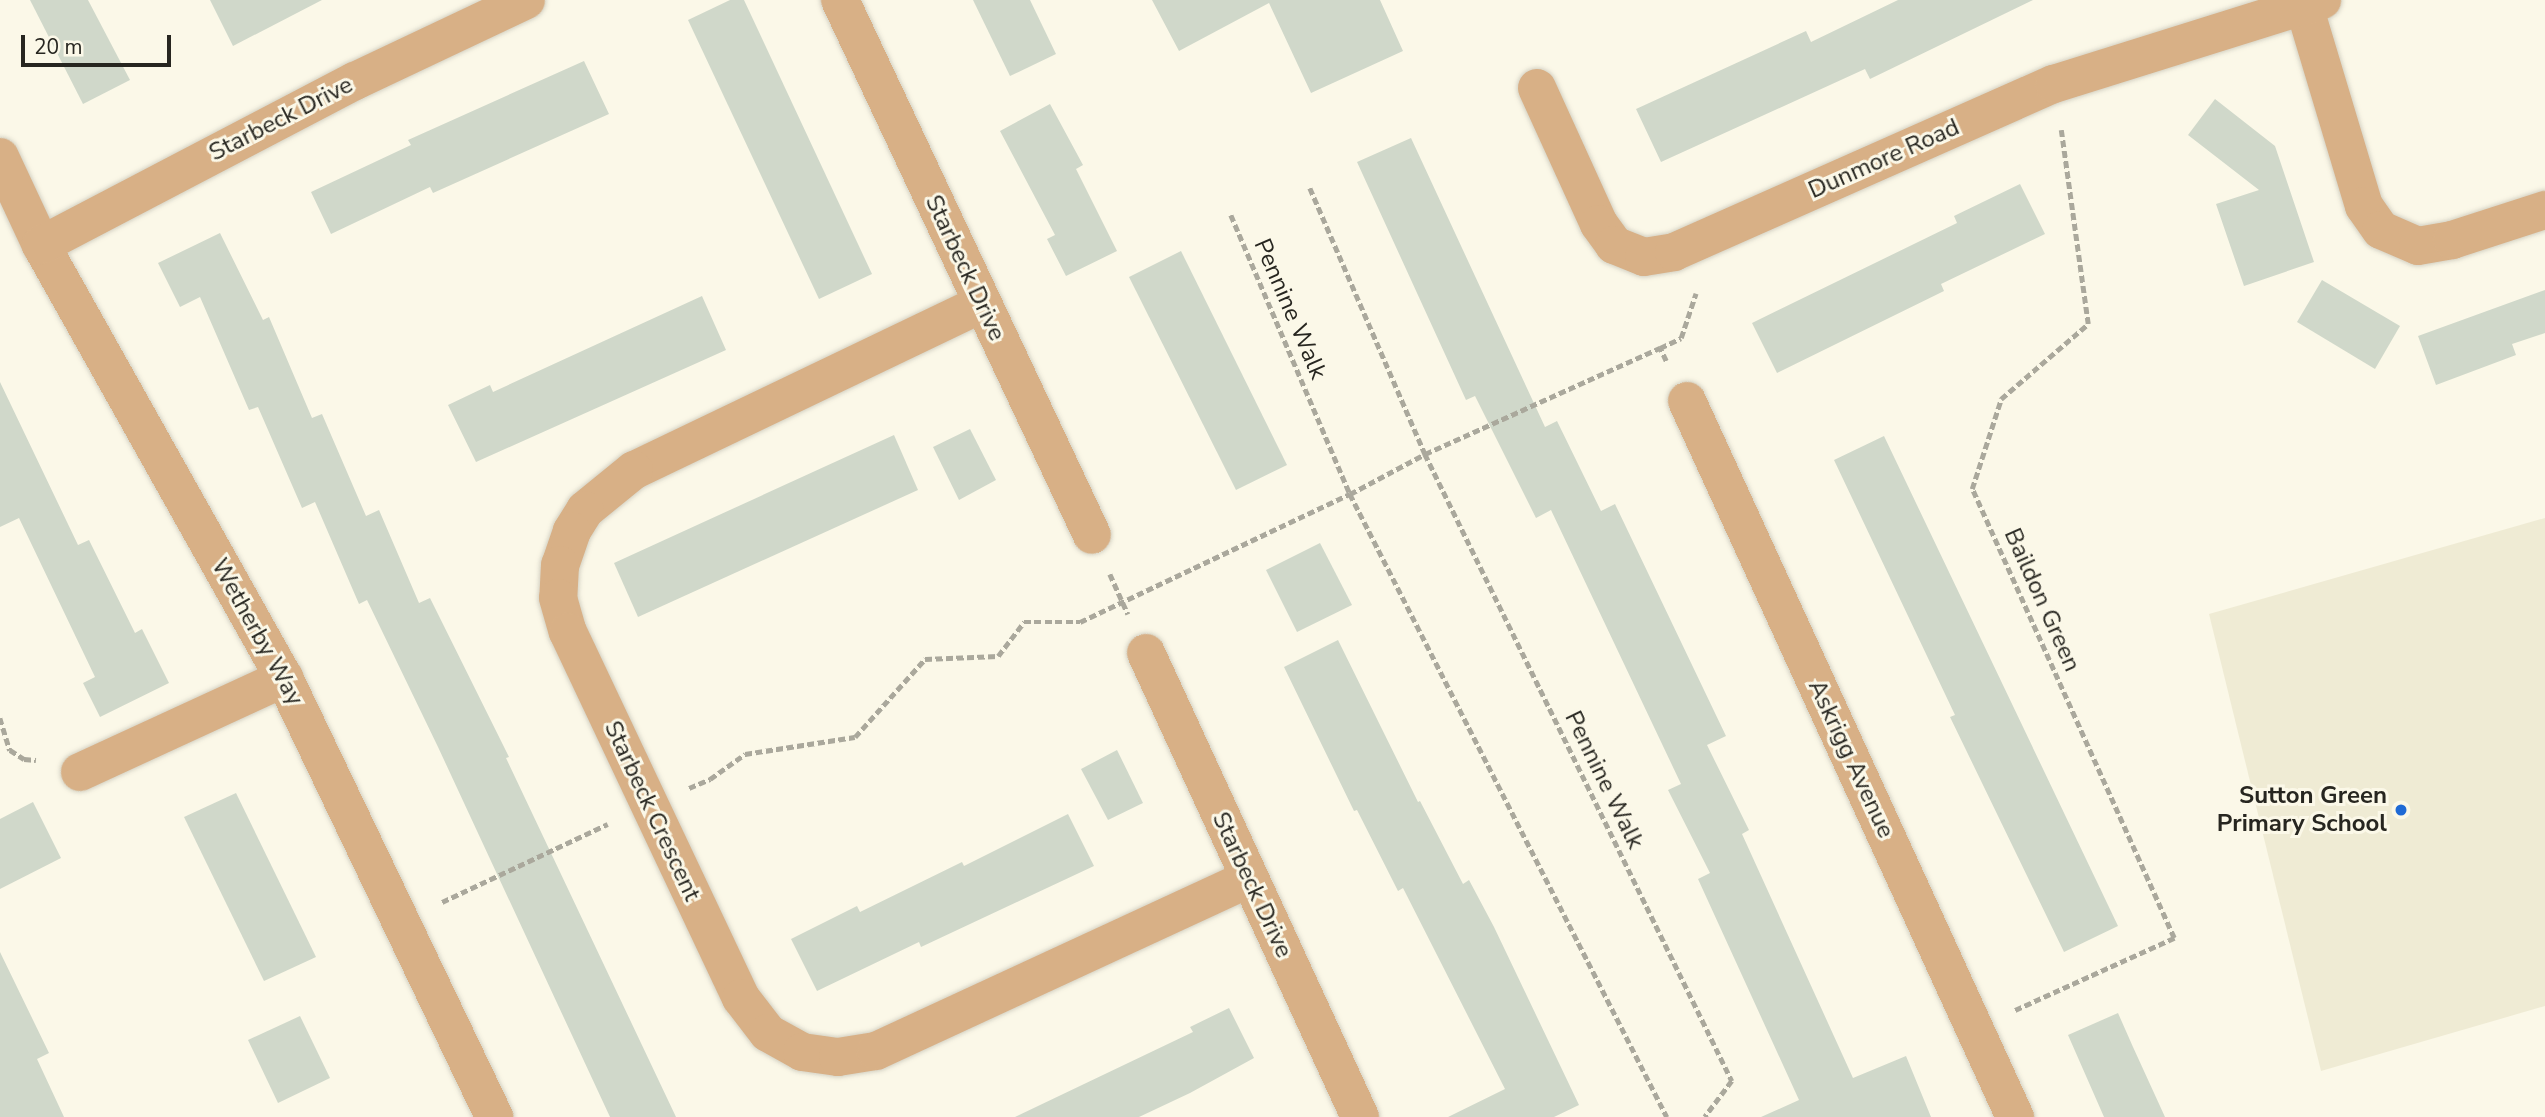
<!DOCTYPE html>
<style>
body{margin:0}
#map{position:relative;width:2545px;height:1117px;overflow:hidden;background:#fbf8e8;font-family:"Nunito Sans",sans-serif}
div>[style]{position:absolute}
.built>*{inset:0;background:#efebd4}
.building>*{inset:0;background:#d0d8ca}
.path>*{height:4.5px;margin-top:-2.25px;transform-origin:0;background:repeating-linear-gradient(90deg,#aaa89c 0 7px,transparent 0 10.5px)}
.roads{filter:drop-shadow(0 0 2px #d5d2c4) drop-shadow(0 0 2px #d5d2c4)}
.minor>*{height:38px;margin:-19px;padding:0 19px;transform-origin:19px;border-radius:19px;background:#d8b086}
.dots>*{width:19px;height:19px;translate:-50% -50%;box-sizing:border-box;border:4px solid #fbf8e8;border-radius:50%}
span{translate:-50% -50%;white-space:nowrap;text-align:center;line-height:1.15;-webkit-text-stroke:6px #fbf8e8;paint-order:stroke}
.street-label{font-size:24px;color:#272620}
.poi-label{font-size:24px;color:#272620;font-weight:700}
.right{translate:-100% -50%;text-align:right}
.scale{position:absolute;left:21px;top:35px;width:150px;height:32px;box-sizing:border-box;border:4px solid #272620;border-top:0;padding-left:9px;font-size:21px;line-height:24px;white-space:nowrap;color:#272620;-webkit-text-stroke:5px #fbf8e8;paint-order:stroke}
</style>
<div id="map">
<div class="built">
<div style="clip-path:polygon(2545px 518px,2545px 1006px,2321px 1071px,2209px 614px)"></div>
</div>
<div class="building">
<div style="clip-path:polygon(30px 0,88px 0,130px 80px,83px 104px)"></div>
<div style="clip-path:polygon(210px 0,322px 0,233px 46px)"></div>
<div style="clip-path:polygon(730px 0,744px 0,872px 274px,819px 299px,688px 20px)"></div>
<div style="clip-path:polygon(973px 0,1030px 0,1056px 54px,1010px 76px)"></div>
<div style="clip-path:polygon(1152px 0,1380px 0,1403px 51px,1311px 93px,1269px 3px,1179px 51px)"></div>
<div style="clip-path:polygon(1898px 0,2033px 0,1870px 79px,1865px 69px,1661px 162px,1636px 109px,1806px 31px,1811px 42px)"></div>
<div style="clip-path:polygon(584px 61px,609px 114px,433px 193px,430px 187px,331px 234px,311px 192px,411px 145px,408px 140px)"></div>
<div style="clip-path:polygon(2215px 99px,2275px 146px,2314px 262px,2244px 286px,2216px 204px,2259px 190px,2188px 135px)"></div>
<div style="clip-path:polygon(1050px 104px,1083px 165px,1076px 169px,1117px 251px,1066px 276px,1047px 239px,1055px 235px,1000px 131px)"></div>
<div style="clip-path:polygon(1411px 138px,1545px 427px,1557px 421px,1601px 511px,1615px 504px,1726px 736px,1707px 745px,1749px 830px,1742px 834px,1853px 1078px,1906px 1056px,1931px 1117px,1761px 1117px,1799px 1100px,1698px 879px,1710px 873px,1668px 790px,1681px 784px,1551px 510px,1536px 518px,1475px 396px,1466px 400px,1357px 162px)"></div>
<div style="clip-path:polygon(2020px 184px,2045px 234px,1941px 284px,1944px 291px,1777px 373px,1752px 323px,1957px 223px,1954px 216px)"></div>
<div style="clip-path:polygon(220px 233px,263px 320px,269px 317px,312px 418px,322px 414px,366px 516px,379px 510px,419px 603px,430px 598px,509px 757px,506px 758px,676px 1117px,610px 1117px,438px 747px,367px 600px,359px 604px,315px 502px,302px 508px,258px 407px,249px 410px,200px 297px,180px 307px,158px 263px)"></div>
<div style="clip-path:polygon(1181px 251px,1287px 465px,1236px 490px,1129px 277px)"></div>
<div style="clip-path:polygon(2322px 280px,2400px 326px,2375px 369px,2297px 322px)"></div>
<div style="clip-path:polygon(2545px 290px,2545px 333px,2512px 344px,2516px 355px,2436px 385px,2418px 336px)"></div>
<div style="clip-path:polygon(702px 296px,726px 350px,476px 462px,448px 405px,490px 385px,493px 392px)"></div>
<div style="clip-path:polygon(0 382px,78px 545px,89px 540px,135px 633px,142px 629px,169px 683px,100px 717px,83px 683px,95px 677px,19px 518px,0 527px)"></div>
<div style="clip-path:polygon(970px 429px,996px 480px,959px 500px,933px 447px)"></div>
<div style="clip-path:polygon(894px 435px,918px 490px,638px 617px,614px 563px)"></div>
<div style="clip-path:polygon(1884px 436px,2118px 926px,2064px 952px,1950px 717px,1955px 715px,1834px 460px)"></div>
<div style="clip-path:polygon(1320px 543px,1352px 605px,1297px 632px,1266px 570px)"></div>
<div style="clip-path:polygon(1338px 640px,1418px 802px,1420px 801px,1463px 884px,1469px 880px,1494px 927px,1579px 1105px,1554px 1117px,1448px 1117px,1505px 1089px,1403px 888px,1398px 891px,1357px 810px,1354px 811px,1284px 667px)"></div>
<div style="clip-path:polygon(1117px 750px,1143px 803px,1108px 820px,1081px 769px)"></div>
<div style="clip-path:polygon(236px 793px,316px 957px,264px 981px,184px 817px)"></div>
<div style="clip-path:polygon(33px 802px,61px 858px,0 889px,0 819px)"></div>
<div style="clip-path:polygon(1068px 814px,1094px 866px,921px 947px,919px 942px,817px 991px,791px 939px,857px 906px,860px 912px,962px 862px,964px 866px)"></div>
<div style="clip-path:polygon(0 952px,49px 1053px,37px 1059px,64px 1117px,0 1117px)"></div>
<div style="clip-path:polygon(1229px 1008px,1254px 1058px,1190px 1093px,1139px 1117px,1015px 1117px,1193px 1032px,1190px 1027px)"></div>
<div style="clip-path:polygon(2118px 1013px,2133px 1047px,2165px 1117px,2104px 1117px,2068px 1035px)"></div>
<div style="clip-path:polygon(300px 1016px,330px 1078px,278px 1103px,248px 1040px)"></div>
</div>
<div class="path">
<div style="left:1310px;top:188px;width:290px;rotate:66.6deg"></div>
<div style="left:1425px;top:454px;width:698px;rotate:63.91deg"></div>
<div style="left:1732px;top:1081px;width:45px;rotate:126.9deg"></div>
<div style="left:1231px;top:215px;width:303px;rotate:66.9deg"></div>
<div style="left:1350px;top:494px;width:699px;rotate:63.03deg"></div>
<div style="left:1666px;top:361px;width:14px;rotate:-115deg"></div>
<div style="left:1660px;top:348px;width:23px;rotate:-25deg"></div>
<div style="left:1681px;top:338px;width:47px;rotate:-71.6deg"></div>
<div style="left:1110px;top:574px;width:44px;rotate:65.8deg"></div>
<div style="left:0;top:718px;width:34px;rotate:73deg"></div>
<div style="left:10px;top:750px;width:17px;rotate:33deg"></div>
<div style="left:24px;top:759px;width:12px;rotate:5deg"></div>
<div style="left:689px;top:788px;width:23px;rotate:-23deg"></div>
<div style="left:710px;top:779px;width:43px;rotate:-35.5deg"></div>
<div style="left:745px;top:754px;width:111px;rotate:-8.8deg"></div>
<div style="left:855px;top:737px;width:105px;rotate:-48.1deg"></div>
<div style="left:925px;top:659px;width:73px;rotate:-2.4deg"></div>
<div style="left:998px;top:656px;width:43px;rotate:-52.6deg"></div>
<div style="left:1024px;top:622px;width:56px"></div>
<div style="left:1080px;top:622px;width:299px;rotate:-25.4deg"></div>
<div style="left:1350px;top:494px;width:85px;rotate:-28.1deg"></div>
<div style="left:1425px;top:454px;width:258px;rotate:-24.3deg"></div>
<div style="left:442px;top:902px;width:183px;rotate:-25.2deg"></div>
<div style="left:2015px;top:1010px;width:175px;rotate:-24.4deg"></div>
<div style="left:2174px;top:938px;width:492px;rotate:-114.2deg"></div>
<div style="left:1972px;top:489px;width:95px;rotate:-72.1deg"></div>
<div style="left:2001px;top:399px;width:115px;rotate:-40.8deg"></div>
<div style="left:2088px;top:324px;width:196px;rotate:-97.9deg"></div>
</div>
<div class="roads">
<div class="minor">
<div style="left:840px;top:0;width:591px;rotate:64.78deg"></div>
<div style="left:2304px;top:6px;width:209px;rotate:73.3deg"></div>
<div style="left:2364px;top:206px;width:29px;rotate:55deg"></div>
<div style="left:2381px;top:230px;width:40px;rotate:23.4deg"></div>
<div style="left:2418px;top:246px;width:35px;rotate:-10deg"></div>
<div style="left:2452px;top:240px;width:98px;rotate:-17.9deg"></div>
<div style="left:1537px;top:88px;width:149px;rotate:65.5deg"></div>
<div style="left:1599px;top:224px;width:26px;rotate:54deg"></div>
<div style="left:1614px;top:245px;width:32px;rotate:22deg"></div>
<div style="left:1644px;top:257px;width:30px;rotate:-9deg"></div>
<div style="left:1674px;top:252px;width:415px;rotate:-23.9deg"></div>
<div style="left:2054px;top:84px;width:281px;rotate:-17.4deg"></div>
<div style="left:0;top:157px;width:97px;rotate:65deg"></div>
<div style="left:41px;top:245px;width:497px;rotate:60.7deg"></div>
<div style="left:284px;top:678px;width:487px;rotate:64.4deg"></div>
<div style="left:41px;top:245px;width:354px;rotate:-27.6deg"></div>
<div style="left:355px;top:81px;width:189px;rotate:-25.3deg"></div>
<div style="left:981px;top:304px;width:385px;rotate:154.4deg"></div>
<div style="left:634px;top:470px;width:63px;rotate:140.8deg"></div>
<div style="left:585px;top:510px;width:25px;rotate:122deg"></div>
<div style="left:572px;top:531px;width:36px;rotate:109deg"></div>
<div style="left:560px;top:565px;width:33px;rotate:93deg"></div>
<div style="left:558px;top:598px;width:35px;rotate:74deg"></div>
<div style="left:568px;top:632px;width:405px;rotate:64.7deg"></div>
<div style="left:741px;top:998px;width:44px;rotate:52.4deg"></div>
<div style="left:768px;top:1033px;width:39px;rotate:29deg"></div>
<div style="left:802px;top:1052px;width:36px;rotate:8deg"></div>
<div style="left:838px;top:1057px;width:38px;rotate:-9deg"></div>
<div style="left:876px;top:1051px;width:410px;rotate:-24.8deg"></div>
<div style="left:1687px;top:401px;width:788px;rotate:65.39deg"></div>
<div style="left:1146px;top:653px;width:511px;rotate:65.24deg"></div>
<div style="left:80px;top:772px;width:225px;rotate:-24.7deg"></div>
</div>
</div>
<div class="dots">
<div style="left:2401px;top:810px;background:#1f6ad5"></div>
</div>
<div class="street-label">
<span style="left:281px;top:119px;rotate:-27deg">Starbeck Drive</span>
<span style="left:1884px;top:159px;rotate:-24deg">Dunmore Road</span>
<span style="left:965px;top:268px;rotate:65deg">Starbeck Drive</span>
<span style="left:1290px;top:309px;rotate:67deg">Pennine Walk</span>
<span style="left:2042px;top:600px;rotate:66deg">Baildon Green</span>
<span style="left:257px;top:632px;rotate:61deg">Wetherby Way</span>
<span style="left:1851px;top:759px;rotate:65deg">Askrigg Avenue</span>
<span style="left:1604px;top:780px;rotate:64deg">Pennine Walk</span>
<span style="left:652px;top:811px;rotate:65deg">Starbeck Crescent</span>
<span style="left:1252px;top:885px;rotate:65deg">Starbeck Drive</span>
</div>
<div class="poi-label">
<span class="right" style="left:2387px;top:810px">Sutton Green<br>Primary School</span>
</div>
<div class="scale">20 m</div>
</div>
